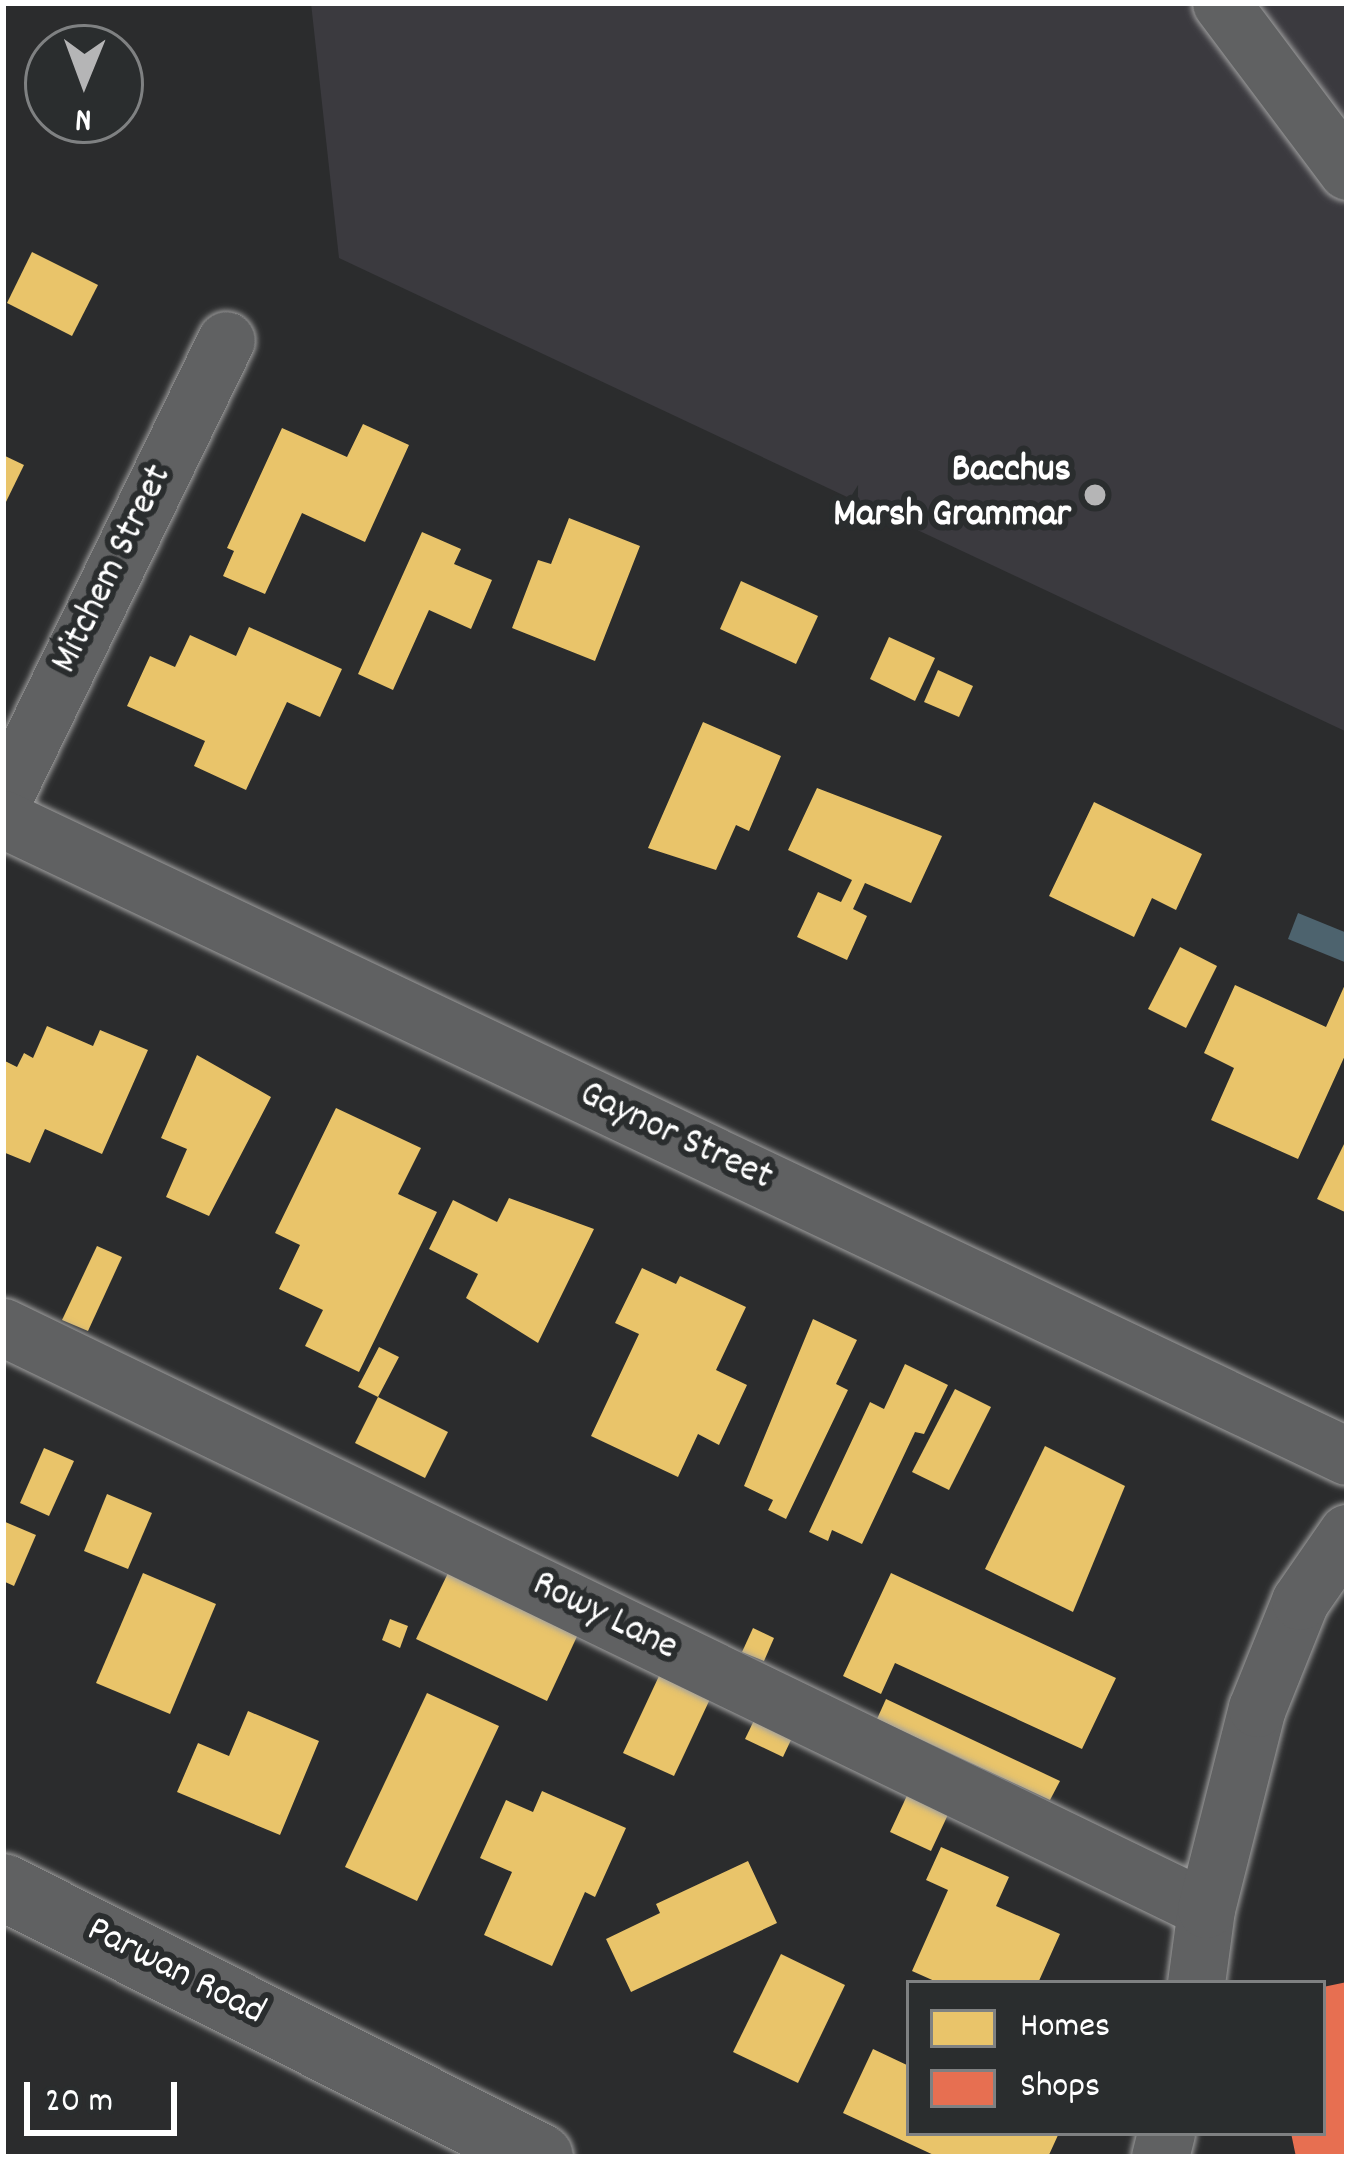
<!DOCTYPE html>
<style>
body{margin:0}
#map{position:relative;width:1350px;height:2160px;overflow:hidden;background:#2b2c2d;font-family:Dekko,sans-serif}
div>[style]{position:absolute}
.built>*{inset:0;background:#3b3a3f}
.water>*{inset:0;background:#4d636e}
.homes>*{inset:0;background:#e9c46a}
.shops>*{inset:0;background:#e76f51}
.roads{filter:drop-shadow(0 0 3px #a0a0a0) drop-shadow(0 0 3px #a0a0a0)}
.minor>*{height:57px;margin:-28.5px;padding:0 28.5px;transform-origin:28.5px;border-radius:28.5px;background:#606162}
.major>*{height:66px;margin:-33px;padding:0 33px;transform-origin:33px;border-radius:33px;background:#606162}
.dots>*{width:33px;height:33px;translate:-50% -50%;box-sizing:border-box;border:6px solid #2a2d2e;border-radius:50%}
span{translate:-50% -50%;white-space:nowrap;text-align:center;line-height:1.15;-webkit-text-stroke:12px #2a2d2e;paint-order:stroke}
.poi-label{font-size:39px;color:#fff;font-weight:700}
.right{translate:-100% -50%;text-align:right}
.street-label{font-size:39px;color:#fff}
.frame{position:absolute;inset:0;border:6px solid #fff;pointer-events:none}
.legend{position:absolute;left:906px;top:1980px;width:420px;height:156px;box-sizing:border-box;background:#2a2d2e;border:3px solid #7f8182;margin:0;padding:15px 21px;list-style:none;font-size:36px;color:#fff}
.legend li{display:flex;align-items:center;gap:24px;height:60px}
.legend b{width:60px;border:3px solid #7f8182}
.north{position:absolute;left:24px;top:24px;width:120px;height:120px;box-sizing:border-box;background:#2a2d2e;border:3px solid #7f8182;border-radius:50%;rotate:181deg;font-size:33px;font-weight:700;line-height:48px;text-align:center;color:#fff}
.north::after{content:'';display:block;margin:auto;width:42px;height:54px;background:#b5b5b6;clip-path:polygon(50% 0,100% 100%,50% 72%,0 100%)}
.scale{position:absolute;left:24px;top:2082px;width:153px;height:54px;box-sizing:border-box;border:6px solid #fff;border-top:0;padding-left:15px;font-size:36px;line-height:42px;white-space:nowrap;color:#fff;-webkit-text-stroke:9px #2a2d2e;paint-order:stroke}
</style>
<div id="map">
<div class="built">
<div style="clip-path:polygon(311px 3px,1347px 3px,1347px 732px,339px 258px)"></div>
</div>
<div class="water">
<div style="clip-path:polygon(1298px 913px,1347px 933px,1347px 963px,1288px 939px)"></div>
</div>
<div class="homes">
<div style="clip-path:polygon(32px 252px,98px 285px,72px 336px,7px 303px)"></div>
<div style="clip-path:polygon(363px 424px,409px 445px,365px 542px,302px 513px,265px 594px,223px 576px,234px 551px,227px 548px,282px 428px,347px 457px)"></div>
<div style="clip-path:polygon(3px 455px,24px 465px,3px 508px)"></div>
<div style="clip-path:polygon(569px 518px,640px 546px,595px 661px,512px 628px,538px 560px,551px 564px)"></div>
<div style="clip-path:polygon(422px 532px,461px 549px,454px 564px,492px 580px,471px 629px,429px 610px,393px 690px,358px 674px)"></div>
<div style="clip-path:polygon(741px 581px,818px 616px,796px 664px,720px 629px)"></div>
<div style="clip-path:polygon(249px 627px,342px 669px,320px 717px,287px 702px,246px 790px,194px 766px,205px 741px,127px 706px,150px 656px,175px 667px,190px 635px,236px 656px)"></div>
<div style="clip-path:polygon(889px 637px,935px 658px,915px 701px,870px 679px)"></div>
<div style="clip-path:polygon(938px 670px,973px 686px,959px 717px,924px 702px)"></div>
<div style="clip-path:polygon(703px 722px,781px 756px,749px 831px,736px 825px,716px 870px,648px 848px)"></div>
<div style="clip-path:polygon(817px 788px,942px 836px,911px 903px,865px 883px,853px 909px,867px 916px,847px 960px,797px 937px,818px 892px,841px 902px,852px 880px,788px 850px)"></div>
<div style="clip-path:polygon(1094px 802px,1202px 854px,1176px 910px,1152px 898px,1134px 937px,1049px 896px)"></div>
<div style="clip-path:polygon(1180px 947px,1217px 966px,1186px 1028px,1148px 1009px)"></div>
<div style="clip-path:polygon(1347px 980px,1347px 1051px,1298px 1159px,1211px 1120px,1234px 1068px,1204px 1053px,1235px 985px,1326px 1027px)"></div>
<div style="clip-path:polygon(47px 1026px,93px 1046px,100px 1030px,148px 1050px,102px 1154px,45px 1129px,30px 1163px,3px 1152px,3px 1060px,17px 1067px,24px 1053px,33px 1058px)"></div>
<div style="clip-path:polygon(197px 1055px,271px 1097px,209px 1216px,166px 1197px,187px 1149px,161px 1138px)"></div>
<div style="clip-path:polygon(336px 1108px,421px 1148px,398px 1194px,437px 1212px,359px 1372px,305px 1346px,323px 1310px,279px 1289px,300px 1245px,275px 1233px)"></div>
<div style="clip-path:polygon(1347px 1138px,1347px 1213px,1317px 1199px)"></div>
<div style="clip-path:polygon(509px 1198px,594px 1229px,538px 1343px,466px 1298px,478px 1274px,429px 1249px,453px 1200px,497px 1222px)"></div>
<div style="clip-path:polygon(97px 1246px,122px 1257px,88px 1331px,62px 1320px)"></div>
<div style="clip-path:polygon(642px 1268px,676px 1284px,680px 1276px,746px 1307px,716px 1370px,747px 1385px,719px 1445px,698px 1434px,678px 1477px,591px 1436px,639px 1334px,615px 1323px)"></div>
<div style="clip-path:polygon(813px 1319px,857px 1340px,836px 1384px,848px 1390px,786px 1519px,768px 1510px,773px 1500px,744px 1486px)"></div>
<div style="clip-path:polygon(379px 1347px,399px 1357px,378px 1397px,448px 1432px,425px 1478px,355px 1443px,378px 1397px,358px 1387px)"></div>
<div style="clip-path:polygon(905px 1364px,948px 1385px,924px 1434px,915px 1432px,862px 1544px,832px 1530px,828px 1541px,809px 1532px,870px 1402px,884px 1409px)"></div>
<div style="clip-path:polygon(955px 1389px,991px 1407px,949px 1490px,912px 1472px)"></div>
<div style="clip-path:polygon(1045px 1446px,1125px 1486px,1073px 1612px,985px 1569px)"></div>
<div style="clip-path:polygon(44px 1448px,74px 1461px,49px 1516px,20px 1503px)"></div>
<div style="clip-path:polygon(107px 1494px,152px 1513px,128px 1569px,84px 1551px)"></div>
<div style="clip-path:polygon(3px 1521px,36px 1535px,14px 1586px,3px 1581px)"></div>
<div style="clip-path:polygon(450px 1569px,580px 1630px,547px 1701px,416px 1639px)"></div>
<div style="clip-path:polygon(143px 1573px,216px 1604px,170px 1714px,96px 1683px)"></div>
<div style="clip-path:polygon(891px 1573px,1116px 1678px,1082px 1749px,895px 1663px,881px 1694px,843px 1676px)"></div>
<div style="clip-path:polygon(390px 1619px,408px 1626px,400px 1648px,382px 1640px)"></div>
<div style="clip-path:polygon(753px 1628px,774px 1638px,764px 1661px,742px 1652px)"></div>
<div style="clip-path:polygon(659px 1676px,710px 1699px,674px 1776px,623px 1753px)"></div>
<div style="clip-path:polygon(427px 1693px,499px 1726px,417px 1901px,345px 1867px)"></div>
<div style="clip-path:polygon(886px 1699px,1060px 1781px,1050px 1800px,877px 1719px)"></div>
<div style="clip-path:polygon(759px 1710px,797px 1727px,783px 1757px,745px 1739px)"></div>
<div style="clip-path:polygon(248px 1711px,319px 1741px,280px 1835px,177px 1792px,198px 1743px,229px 1756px)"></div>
<div style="clip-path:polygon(911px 1787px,952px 1806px,931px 1851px,890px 1832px)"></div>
<div style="clip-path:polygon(542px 1791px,626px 1828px,595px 1897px,585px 1892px,552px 1966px,484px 1935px,512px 1872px,480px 1858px,506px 1800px,533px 1812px)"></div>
<div style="clip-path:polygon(941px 1847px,1009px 1877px,996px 1906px,1060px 1934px,1038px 1983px,939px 1983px,912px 1971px,948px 1890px,926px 1880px)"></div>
<div style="clip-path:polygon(748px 1861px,777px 1923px,631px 1992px,606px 1939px,660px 1913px,656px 1904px)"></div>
<div style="clip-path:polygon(781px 1954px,845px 1985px,798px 2083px,733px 2052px)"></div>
<div style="clip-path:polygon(873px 2049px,909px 2066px,909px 2133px,1059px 2133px,1048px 2157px,938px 2157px,843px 2113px)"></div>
</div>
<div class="shops">
<div style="clip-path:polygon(1347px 1982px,1347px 2157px,1296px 2157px,1291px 2133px,1323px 2133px,1323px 1987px)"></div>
</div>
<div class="roads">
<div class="minor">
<div style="left:1221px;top:3px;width:210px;rotate:53.1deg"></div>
<div style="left:3px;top:799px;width:510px;rotate:-64.09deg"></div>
<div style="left:3px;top:819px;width:1487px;rotate:25.36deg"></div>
<div style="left:3px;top:1327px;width:1336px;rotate:25.82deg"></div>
<div style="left:1196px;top:1983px;width:75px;rotate:-82.3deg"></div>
<div style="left:1206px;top:1909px;width:207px;rotate:-75.8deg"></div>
<div style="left:1257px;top:1708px;width:115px;rotate:-68.1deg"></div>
<div style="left:1300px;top:1601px;width:83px;rotate:-55.3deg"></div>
<div style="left:1160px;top:2157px;width:25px;rotate:-76deg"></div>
</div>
<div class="major">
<div style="left:3px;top:1887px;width:601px;rotate:26.69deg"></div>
</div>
</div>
<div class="dots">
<div style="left:1095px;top:495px;background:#b5b5b6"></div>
</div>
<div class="poi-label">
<span class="right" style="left:1071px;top:495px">Bacchus<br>Marsh Grammar</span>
</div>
<div class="street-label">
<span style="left:114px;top:570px;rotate:-64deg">Mitchem Street</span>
<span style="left:675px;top:1138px;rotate:25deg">Gaynor Street</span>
<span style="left:604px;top:1618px;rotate:26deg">Rowy Lane</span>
<span style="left:175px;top:1973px;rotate:27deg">Parwan Road</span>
</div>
<div class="frame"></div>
<ul class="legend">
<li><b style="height:33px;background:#e9c46a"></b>Homes</li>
<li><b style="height:33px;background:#e76f51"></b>Shops</li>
</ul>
<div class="north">N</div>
<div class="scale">20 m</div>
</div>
